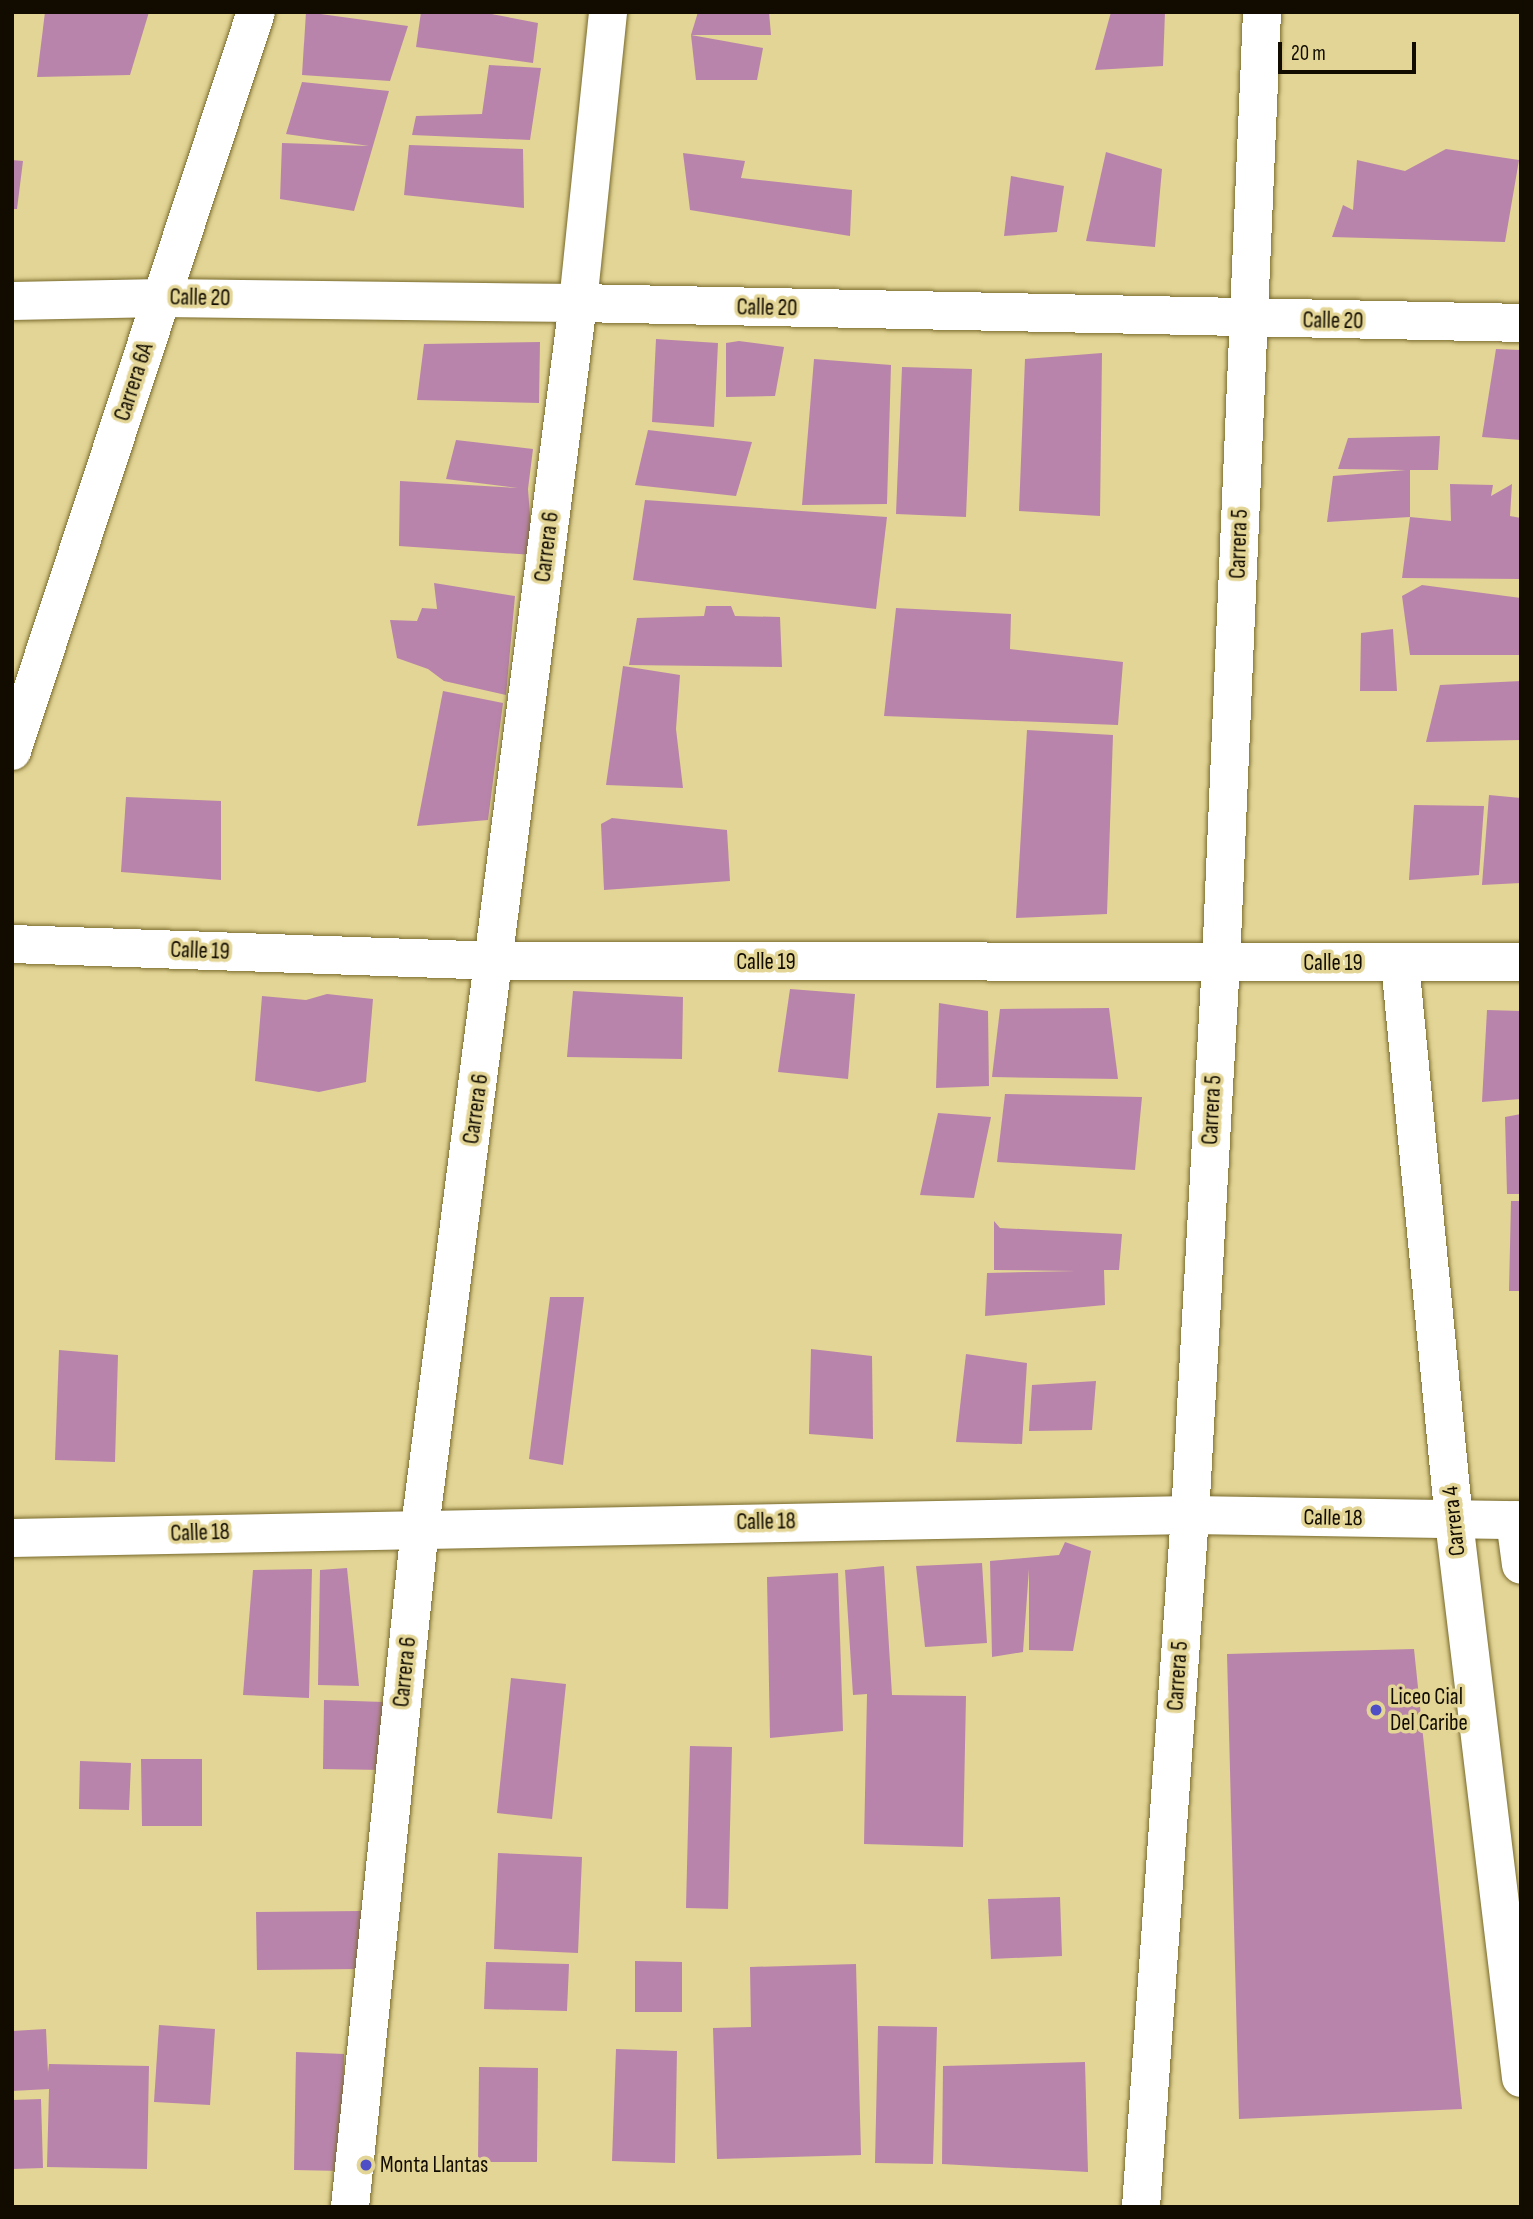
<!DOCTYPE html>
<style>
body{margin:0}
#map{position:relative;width:1533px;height:2219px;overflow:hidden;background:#e3d595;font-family:"Sofia Sans Condensed",sans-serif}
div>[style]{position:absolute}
.building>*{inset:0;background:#b984ab}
.roads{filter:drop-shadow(0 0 2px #786a2c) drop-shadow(0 0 2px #786a2c)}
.minor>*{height:38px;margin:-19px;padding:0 19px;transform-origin:19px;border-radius:19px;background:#fff}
.dots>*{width:19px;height:19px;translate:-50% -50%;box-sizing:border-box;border:4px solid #e3d595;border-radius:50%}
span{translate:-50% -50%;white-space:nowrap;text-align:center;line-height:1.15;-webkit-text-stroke:7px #e3d595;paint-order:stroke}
.street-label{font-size:23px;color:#110b00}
.poi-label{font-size:23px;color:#110b00}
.left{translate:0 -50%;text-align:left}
.frame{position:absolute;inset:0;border:14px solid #110b00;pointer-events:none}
.scale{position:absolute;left:1278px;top:42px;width:138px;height:32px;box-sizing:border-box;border:4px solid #110b00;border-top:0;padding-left:9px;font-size:21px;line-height:24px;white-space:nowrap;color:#110b00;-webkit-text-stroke:5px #e3d595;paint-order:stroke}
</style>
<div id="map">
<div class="building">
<div style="clip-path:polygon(45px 12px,149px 12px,130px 75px,37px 77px)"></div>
<div style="clip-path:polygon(306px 12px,408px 26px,390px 81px,302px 75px)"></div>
<div style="clip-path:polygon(421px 12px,481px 12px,538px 23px,533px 63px,416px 47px)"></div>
<div style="clip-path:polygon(698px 12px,769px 12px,771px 35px,691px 35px)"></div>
<div style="clip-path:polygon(1111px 12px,1165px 12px,1163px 66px,1095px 70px)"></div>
<div style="clip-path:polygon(691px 35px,763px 48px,757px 80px,696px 80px)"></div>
<div style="clip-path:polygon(489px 65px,541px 68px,530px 140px,412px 135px,416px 116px,482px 114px)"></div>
<div style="clip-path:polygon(302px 82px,389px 91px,354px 211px,280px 199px,282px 143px,369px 146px,286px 134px)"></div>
<div style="clip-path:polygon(409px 145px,523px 149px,524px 208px,404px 195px)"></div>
<div style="clip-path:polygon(1446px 149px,1519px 160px,1505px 242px,1332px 237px,1343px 205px,1353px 210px,1357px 160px,1405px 171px)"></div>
<div style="clip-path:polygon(1106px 152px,1162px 169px,1155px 247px,1086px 241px)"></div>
<div style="clip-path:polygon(683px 153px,745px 161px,741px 178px,852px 190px,850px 236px,690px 210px)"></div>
<div style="clip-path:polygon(12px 160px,23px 161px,17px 209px,12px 209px)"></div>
<div style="clip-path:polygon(1011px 176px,1064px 186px,1057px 232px,1004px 236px)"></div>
<div style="clip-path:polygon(656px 339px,718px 343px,714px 427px,652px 422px)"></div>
<div style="clip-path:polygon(739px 341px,784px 347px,775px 396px,726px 397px,726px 343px)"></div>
<div style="clip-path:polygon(540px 342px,539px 403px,417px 400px,424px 344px)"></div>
<div style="clip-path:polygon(1496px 349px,1521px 350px,1521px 440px,1482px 437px)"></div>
<div style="clip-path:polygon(1102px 353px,1100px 516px,1019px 511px,1025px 359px)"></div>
<div style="clip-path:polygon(814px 359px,891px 365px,887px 504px,802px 505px)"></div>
<div style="clip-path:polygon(902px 367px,972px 369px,966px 517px,896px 514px)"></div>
<div style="clip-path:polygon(648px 430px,752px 442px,736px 496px,635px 485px)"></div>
<div style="clip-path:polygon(1440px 436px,1438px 470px,1410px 470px,1410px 517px,1327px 522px,1333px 476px,1406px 470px,1338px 469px,1348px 438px)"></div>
<div style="clip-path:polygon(456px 440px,533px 449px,528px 489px,533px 555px,399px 546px,400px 481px,518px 488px,446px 479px)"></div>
<div style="clip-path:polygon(1450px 484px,1493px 485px,1491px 496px,1512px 484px,1510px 516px,1521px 518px,1521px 579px,1402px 578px,1410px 517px,1451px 521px)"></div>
<div style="clip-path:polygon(645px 500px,887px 517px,876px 609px,633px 580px)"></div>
<div style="clip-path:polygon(434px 583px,515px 596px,506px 695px,444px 681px,428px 669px,397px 658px,390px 620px,417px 621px,422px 608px,437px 609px)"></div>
<div style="clip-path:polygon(1422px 585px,1521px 598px,1521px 655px,1410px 655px,1402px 596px)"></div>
<div style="clip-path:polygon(706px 606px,731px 606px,735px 616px,780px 617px,782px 667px,629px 665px,637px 618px,704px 616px)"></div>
<div style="clip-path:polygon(896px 608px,1011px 614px,1010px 649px,1123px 662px,1118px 725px,884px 716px)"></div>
<div style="clip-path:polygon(1393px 629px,1397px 691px,1360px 691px,1361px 633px)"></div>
<div style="clip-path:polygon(623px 666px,680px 675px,676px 729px,683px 788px,606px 785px)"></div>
<div style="clip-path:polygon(1521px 681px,1521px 740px,1426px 742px,1440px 685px)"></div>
<div style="clip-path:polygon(443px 691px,503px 703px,488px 820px,417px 826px)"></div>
<div style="clip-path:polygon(1027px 730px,1113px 735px,1107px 914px,1016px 918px)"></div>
<div style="clip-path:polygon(1489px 795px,1521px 798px,1521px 883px,1482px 885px)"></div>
<div style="clip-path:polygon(126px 797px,221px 801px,221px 880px,121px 872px)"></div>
<div style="clip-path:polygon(1414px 805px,1484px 806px,1479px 875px,1409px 880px)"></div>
<div style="clip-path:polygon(612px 818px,727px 830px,730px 881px,604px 890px,601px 824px)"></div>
<div style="clip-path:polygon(790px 989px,855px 994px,848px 1079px,778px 1072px)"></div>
<div style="clip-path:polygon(573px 991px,683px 997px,682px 1059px,567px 1057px)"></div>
<div style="clip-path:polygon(327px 994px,373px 999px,366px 1082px,319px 1092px,255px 1081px,262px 996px,306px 1000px)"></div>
<div style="clip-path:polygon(939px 1003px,988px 1011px,989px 1086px,936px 1088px)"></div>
<div style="clip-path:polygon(1109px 1008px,1118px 1079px,992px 1077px,1000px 1009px)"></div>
<div style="clip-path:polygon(1487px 1010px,1521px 1011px,1521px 1099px,1482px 1102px)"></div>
<div style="clip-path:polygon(1005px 1094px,1142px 1097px,1135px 1170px,997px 1162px)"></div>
<div style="clip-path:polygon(938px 1113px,991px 1117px,974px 1198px,920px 1195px)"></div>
<div style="clip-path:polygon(1521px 1114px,1521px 1194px,1507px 1194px,1505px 1117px)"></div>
<div style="clip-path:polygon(1511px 1201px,1521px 1201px,1521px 1291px,1509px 1291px)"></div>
<div style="clip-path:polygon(994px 1221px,1000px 1228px,1122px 1234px,1119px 1270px,1104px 1270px,1105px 1305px,985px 1316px,987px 1273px,1076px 1271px,994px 1270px)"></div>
<div style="clip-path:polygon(550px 1297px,584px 1297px,563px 1465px,529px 1459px)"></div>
<div style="clip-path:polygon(811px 1349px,872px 1356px,873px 1439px,809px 1434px)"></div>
<div style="clip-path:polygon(59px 1350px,118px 1355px,115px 1462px,55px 1460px)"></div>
<div style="clip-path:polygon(966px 1354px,1027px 1363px,1022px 1444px,956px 1442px)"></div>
<div style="clip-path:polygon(1096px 1381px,1092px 1430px,1029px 1431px,1032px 1385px)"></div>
<div style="clip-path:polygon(1065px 1542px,1091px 1551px,1073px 1651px,1029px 1650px,1029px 1569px,1023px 1652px,992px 1657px,990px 1561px,1059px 1555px)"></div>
<div style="clip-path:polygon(982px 1563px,987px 1643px,925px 1647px,916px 1566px)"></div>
<div style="clip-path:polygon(884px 1566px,892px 1695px,966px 1696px,963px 1847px,864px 1844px,867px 1694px,853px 1695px,845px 1570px)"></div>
<div style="clip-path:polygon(347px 1568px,359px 1686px,318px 1685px,320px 1570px)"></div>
<div style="clip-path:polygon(312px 1569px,309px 1698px,243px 1695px,253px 1570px)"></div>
<div style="clip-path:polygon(838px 1573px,843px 1731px,770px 1738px,767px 1577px)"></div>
<div style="clip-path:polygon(1414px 1649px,1462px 2109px,1239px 2119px,1227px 1654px)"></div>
<div style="clip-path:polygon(511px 1678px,566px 1684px,552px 1819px,497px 1813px)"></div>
<div style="clip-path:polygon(324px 1700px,384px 1702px,383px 1770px,323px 1769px)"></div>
<div style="clip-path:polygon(690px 1746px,732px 1747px,728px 1909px,686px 1908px)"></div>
<div style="clip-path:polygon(141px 1759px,202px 1759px,202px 1826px,142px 1826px)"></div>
<div style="clip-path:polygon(80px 1761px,131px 1763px,129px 1810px,79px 1809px)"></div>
<div style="clip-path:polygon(498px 1853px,582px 1857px,578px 1953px,494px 1949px)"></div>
<div style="clip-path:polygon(1060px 1897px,1062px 1956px,991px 1959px,988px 1899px)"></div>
<div style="clip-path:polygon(361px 1911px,361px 1969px,257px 1970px,256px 1912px)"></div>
<div style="clip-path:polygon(635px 1961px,682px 1962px,682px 2012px,635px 2012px)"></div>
<div style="clip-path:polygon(486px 1962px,569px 1964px,567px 2011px,484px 2009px)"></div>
<div style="clip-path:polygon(856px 1964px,861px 2155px,717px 2159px,713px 2028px,751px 2027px,750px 1967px)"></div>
<div style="clip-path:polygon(159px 2025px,215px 2029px,210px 2105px,154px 2102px)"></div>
<div style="clip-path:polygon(878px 2026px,937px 2027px,933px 2164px,875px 2163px)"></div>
<div style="clip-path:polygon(46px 2029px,48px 2072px,49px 2064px,149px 2066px,147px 2169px,47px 2167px,49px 2089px,12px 2091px,12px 2031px)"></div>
<div style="clip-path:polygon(616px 2049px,677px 2051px,675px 2163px,612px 2161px)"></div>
<div style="clip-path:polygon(296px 2052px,344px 2054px,342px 2171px,294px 2170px)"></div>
<div style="clip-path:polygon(1085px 2062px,1088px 2172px,942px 2164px,943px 2066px)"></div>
<div style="clip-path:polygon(479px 2067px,538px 2068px,537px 2162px,478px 2162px)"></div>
<div style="clip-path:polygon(41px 2099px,43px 2168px,12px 2169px,12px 2100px)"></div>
</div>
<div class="roads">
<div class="minor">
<div style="left:12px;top:301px;width:150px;rotate:-1.1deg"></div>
<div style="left:162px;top:298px;width:416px;rotate:0.7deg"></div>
<div style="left:578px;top:303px;width:943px;rotate:1.21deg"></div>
<div style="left:12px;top:751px;width:778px;rotate:-71.73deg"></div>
<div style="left:12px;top:944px;width:483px;rotate:2deg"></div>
<div style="left:495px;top:961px;width:1026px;rotate:0.06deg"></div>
<div style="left:1400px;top:963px;width:561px;rotate:84.47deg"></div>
<div style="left:1454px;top:1521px;width:561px;rotate:83.14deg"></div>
<div style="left:1515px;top:1520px;width:45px;rotate:82.4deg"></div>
<div style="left:12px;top:1538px;width:1178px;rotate:-1.12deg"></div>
<div style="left:1190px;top:1515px;width:331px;rotate:0.9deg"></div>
<div style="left:350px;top:2207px;width:684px;rotate:-84.12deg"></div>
<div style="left:420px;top:1527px;width:1234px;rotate:-82.64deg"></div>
<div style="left:578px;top:303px;width:293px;rotate:-84.1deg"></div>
<div style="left:1141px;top:2207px;width:694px;rotate:-85.95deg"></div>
<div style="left:1190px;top:1515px;width:553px;rotate:-86.79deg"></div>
<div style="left:1221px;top:963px;width:952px;rotate:-87.53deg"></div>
</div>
</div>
<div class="dots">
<div style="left:1376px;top:1710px;background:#4e4fc6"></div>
<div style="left:366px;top:2165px;background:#4e4fc6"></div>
</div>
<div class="street-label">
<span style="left:200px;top:298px;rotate:1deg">Calle 20</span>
<span style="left:767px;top:308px;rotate:1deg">Calle 20</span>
<span style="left:1333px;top:321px;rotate:1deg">Calle 20</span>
<span style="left:134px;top:382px;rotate:-72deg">Carrera 6A</span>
<span style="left:1239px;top:544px;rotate:-88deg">Carrera 5</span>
<span style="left:547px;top:547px;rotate:-83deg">Carrera 6</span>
<span style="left:200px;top:951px;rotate:2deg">Calle 19</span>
<span style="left:766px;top:962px">Calle 19</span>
<span style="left:1333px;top:963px">Calle 19</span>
<span style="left:476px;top:1109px;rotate:-82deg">Carrera 6</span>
<span style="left:1212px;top:1110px;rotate:-87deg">Carrera 5</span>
<span style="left:1333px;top:1518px;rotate:1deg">Calle 18</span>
<span style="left:1454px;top:1521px;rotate:-96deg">Carrera 4</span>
<span style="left:766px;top:1522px;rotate:-1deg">Calle 18</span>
<span style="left:200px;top:1533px;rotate:-2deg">Calle 18</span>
<span style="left:405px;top:1672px;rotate:-84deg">Carrera 6</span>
<span style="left:1178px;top:1676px;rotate:-86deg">Carrera 5</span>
</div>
<div class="poi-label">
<span class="left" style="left:1390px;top:1710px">Liceo Cial<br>Del Caribe</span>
<span class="left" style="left:380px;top:2165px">Monta Llantas</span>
</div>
<div class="frame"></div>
<div class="scale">20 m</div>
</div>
